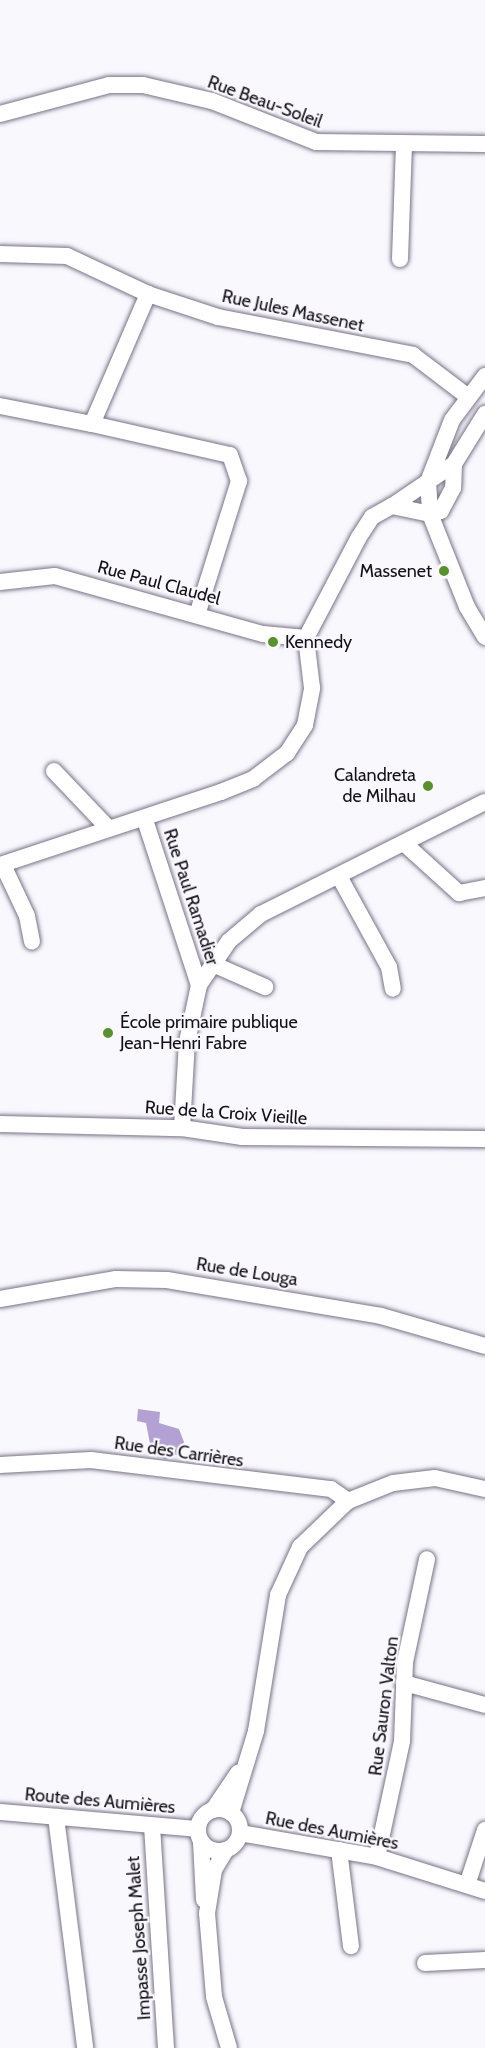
<!DOCTYPE html>
<meta charset="utf-8">
<style>
body{margin:0}
#map{position:relative;width:485px;height:2048px;overflow:hidden;background:#f9f8fd;font-family:Cabin,sans-serif}
div>[style]{position:absolute}
.water>*{inset:0;background:#b3a1d3}
.roads{filter:drop-shadow(0 0 2px #797286) drop-shadow(0 0 2px #797286)}
.minor>*{height:16px;margin:-8px;padding:0 8px;transform-origin:8px;border-radius:8px;background:#fff}
.minor>.ring{margin:-8px;padding:0;box-sizing:content-box;background:none;border:16px solid #fff;border-radius:50%}
.dots>*{width:16px;height:16px;translate:-50% -50%;box-sizing:border-box;border:3px solid #f9f8fd;border-radius:50%}
span{translate:-50% -50%;white-space:nowrap;text-align:center;line-height:1.15;-webkit-text-stroke:4.5px #f9f8fd;paint-order:stroke}
.street-label{font-size:18px;color:#131017}
.poi-label{font-size:18px;color:#131017}
.right{translate:-100% -50%;text-align:right}
.left{translate:0 -50%;text-align:left}
</style>
<div id="map">
<div class="water">
<div style="clip-path:polygon(138px 1409px,160px 1412px,159px 1423px,179px 1429px,184px 1442px,178px 1454px,165px 1459px,152px 1454px,146px 1423px,137px 1421px)"></div>
</div>
<div class="roads">
<div class="minor">
<div style="left:0;top:114px;width:113px;rotate:-14.9deg"></div>
<div style="left:109px;top:85px;width:34px"></div>
<div style="left:143px;top:85px;width:71px;rotate:13.1deg"></div>
<div style="left:212px;top:101px;width:112px;rotate:21.5deg"></div>
<div style="left:316px;top:142px;width:169px;rotate:0.7deg"></div>
<div style="left:0;top:254px;width:67px;rotate:1.7deg"></div>
<div style="left:67px;top:256px;width:89px;rotate:25.1deg"></div>
<div style="left:148px;top:294px;width:74px;rotate:18.2deg"></div>
<div style="left:218px;top:317px;width:199px;rotate:11deg"></div>
<div style="left:413px;top:355px;width:68px;rotate:37.2deg"></div>
<div style="left:400px;top:259px;width:114px;rotate:-88deg"></div>
<div style="left:485px;top:376px;width:55px;rotate:126.9deg"></div>
<div style="left:452px;top:420px;width:66px;rotate:111.2deg"></div>
<div style="left:428px;top:482px;width:32px;rotate:86deg"></div>
<div style="left:430px;top:514px;width:100px;rotate:68.3deg"></div>
<div style="left:467px;top:607px;width:35px;rotate:59deg"></div>
<div style="left:0;top:406px;width:94px;rotate:11.1deg"></div>
<div style="left:92px;top:424px;width:142px;rotate:-66.7deg"></div>
<div style="left:92px;top:424px;width:141px;rotate:12.7deg"></div>
<div style="left:230px;top:455px;width:28px;rotate:71deg"></div>
<div style="left:239px;top:481px;width:137px;rotate:107.4deg"></div>
<div style="left:454px;top:464px;width:24px;rotate:92deg"></div>
<div style="left:453px;top:488px;width:26px;rotate:118deg"></div>
<div style="left:441px;top:511px;width:11px;rotate:165deg"></div>
<div style="left:430px;top:514px;width:39px;rotate:-168deg"></div>
<div style="left:392px;top:506px;width:75px;rotate:-34.1deg"></div>
<div style="left:454px;top:464px;width:59px;rotate:-58.2deg"></div>
<div style="left:0;top:582px;width:55px;rotate:-6.2deg"></div>
<div style="left:55px;top:576px;width:216px;rotate:15.6deg"></div>
<div style="left:263px;top:634px;width:43px;rotate:5.3deg"></div>
<div style="left:54px;top:771px;width:79px;rotate:46.5deg"></div>
<div style="left:145px;top:820px;width:174px;rotate:71.9deg"></div>
<div style="left:406px;top:845px;width:72px;rotate:42.2deg"></div>
<div style="left:459px;top:893px;width:26px;rotate:-11deg"></div>
<div style="left:0;top:865px;width:233px;rotate:-18.3deg"></div>
<div style="left:221px;top:792px;width:35px;rotate:-22deg"></div>
<div style="left:253px;top:779px;width:43px;rotate:-37.4deg"></div>
<div style="left:287px;top:753px;width:33px;rotate:-57deg"></div>
<div style="left:305px;top:725px;width:38px;rotate:-79deg"></div>
<div style="left:312px;top:688px;width:50px;rotate:-96.8deg"></div>
<div style="left:306px;top:638px;width:114px;rotate:-62.3deg"></div>
<div style="left:359px;top:537px;width:24px;rotate:-57deg"></div>
<div style="left:372px;top:517px;width:23px;rotate:-29deg"></div>
<div style="left:3px;top:865px;width:56px;rotate:64.8deg"></div>
<div style="left:27px;top:916px;width:26px;rotate:79deg"></div>
<div style="left:340px;top:878px;width:102px;rotate:61.2deg"></div>
<div style="left:389px;top:967px;width:22px;rotate:80deg"></div>
<div style="left:215px;top:965px;width:55px;rotate:23.7deg"></div>
<div style="left:0;top:1124px;width:182px;rotate:1.3deg"></div>
<div style="left:182px;top:1128px;width:61px;rotate:8.5deg"></div>
<div style="left:242px;top:1137px;width:243px;rotate:0.5deg"></div>
<div style="left:182px;top:1128px;width:86px;rotate:-86.7deg"></div>
<div style="left:187px;top:1042px;width:58px;rotate:-78.1deg"></div>
<div style="left:199px;top:985px;width:53px;rotate:-55.7deg"></div>
<div style="left:229px;top:941px;width:42px;rotate:-40.2deg"></div>
<div style="left:261px;top:914px;width:250px;rotate:-26.6deg"></div>
<div style="left:0;top:1299px;width:118px;rotate:-9.8deg"></div>
<div style="left:116px;top:1279px;width:51px;rotate:1.1deg"></div>
<div style="left:167px;top:1280px;width:217px;rotate:9.5deg"></div>
<div style="left:381px;top:1316px;width:108px;rotate:16.1deg"></div>
<div style="left:0;top:1465px;width:91px;rotate:-3.1deg"></div>
<div style="left:91px;top:1460px;width:242px;rotate:6.9deg"></div>
<div style="left:331px;top:1489px;width:21px;rotate:35deg"></div>
<div style="left:404px;top:1683px;width:84px;rotate:15.2deg"></div>
<div class="ring" style="left:198px;top:1809px;width:26px;height:26px"></div>
<div style="left:213px;top:1810px;width:45px;rotate:-56deg"></div>
<div style="left:0;top:1812px;width:198px;rotate:4.9deg"></div>
<div style="left:231px;top:1813px;width:86px;rotate:-73deg"></div>
<div style="left:256px;top:1731px;width:138px;rotate:-80.8deg"></div>
<div style="left:278px;top:1595px;width:53px;rotate:-65.4deg"></div>
<div style="left:300px;top:1547px;width:66px;rotate:-43.8deg"></div>
<div style="left:348px;top:1501px;width:48px;rotate:-21.8deg"></div>
<div style="left:393px;top:1483px;width:42px;rotate:-6.8deg"></div>
<div style="left:435px;top:1478px;width:51px;rotate:12.4deg"></div>
<div style="left:56px;top:1817px;width:233px;rotate:82.8deg"></div>
<div style="left:152px;top:1826px;width:222px;rotate:86.4deg"></div>
<div style="left:240px;top:1833px;width:139px;rotate:9.9deg"></div>
<div style="left:377px;top:1857px;width:113px;rotate:17.5deg"></div>
<div style="left:201px;top:1842px;width:58px;rotate:87deg"></div>
<div style="left:226px;top:1850px;width:23px;rotate:121deg"></div>
<div style="left:214px;top:1870px;width:44px;rotate:99.2deg"></div>
<div style="left:207px;top:1913px;width:84px;rotate:85.2deg"></div>
<div style="left:214px;top:1997px;width:53px;rotate:73.6deg"></div>
<div style="left:339px;top:1850px;width:97px;rotate:82.9deg"></div>
<div style="left:377px;top:1857px;width:119px;rotate:-77.8deg"></div>
<div style="left:402px;top:1741px;width:79px;rotate:-87.8deg"></div>
<div style="left:405px;top:1662px;width:105px;rotate:-77.9deg"></div>
<div style="left:467px;top:1885px;width:58px;rotate:-71.9deg"></div>
<div style="left:425px;top:1963px;width:60px;rotate:-2.9deg"></div>
</div>
</div>
<div class="dots">
<div style="left:444px;top:571px;background:#58912e"></div>
<div style="left:273px;top:642px;background:#58912e"></div>
<div style="left:428px;top:786px;background:#58912e"></div>
<div style="left:108px;top:1033px;background:#58912e"></div>
</div>
<div class="street-label">
<span style="left:265px;top:102px;rotate:20deg">Rue Beau-Soleil</span>
<span style="left:293px;top:311px;rotate:12deg">Rue Jules Massenet</span>
<span style="left:159px;top:583px;rotate:15deg">Rue Paul Claudel</span>
<span style="left:191px;top:897px;rotate:72deg">Rue Paul Ramadier</span>
<span style="left:226px;top:1113px;rotate:4deg">Rue de la Croix Vieille</span>
<span style="left:247px;top:1272px;rotate:9deg">Rue de Louga</span>
<span style="left:179px;top:1452px;rotate:8deg">Rue des Carrières</span>
<span style="left:384px;top:1706px;rotate:-83deg">Rue Sauron Valton</span>
<span style="left:100px;top:1801px;rotate:5deg">Route des Aumières</span>
<span style="left:332px;top:1831px;rotate:11deg">Rue des Aumières</span>
<span style="left:139px;top:1938px;rotate:-94deg">Impasse Joseph Malet</span>
</div>
<div class="poi-label">
<span class="right" style="left:432px;top:571px">Massenet</span>
<span class="left" style="left:285px;top:642px">Kennedy</span>
<span class="right" style="left:416px;top:786px">Calandreta<br>de Milhau</span>
<span class="left" style="left:120px;top:1033px">École primaire publique<br>Jean-Henri Fabre</span>
</div>
</div>
